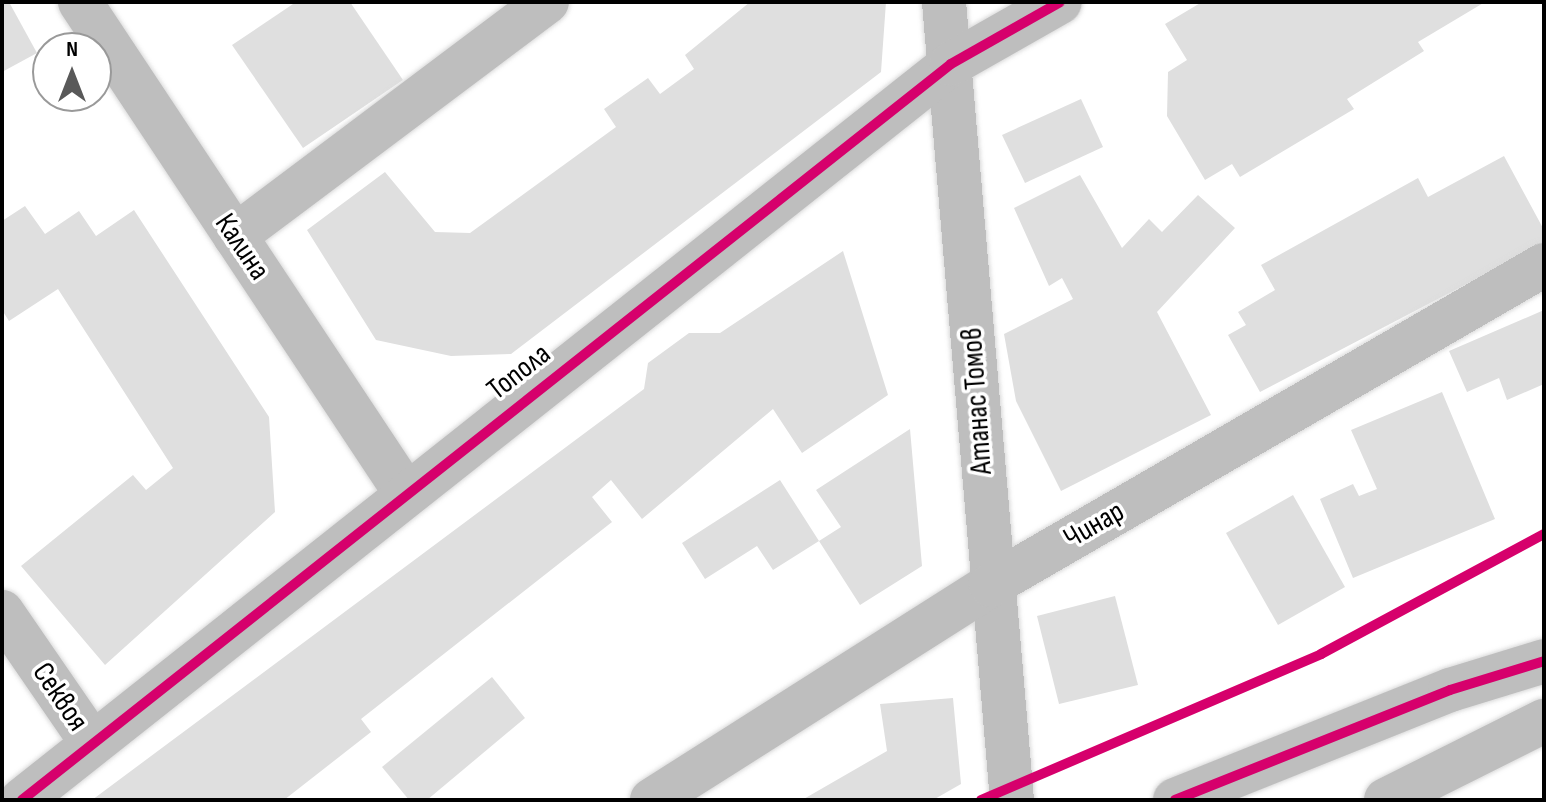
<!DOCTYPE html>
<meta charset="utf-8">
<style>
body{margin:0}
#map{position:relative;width:1546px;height:802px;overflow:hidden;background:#fff;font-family:"Sofia Sans Condensed",sans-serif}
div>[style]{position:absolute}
.building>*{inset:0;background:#dfdfdf}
.roads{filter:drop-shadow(0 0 2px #dbdbdb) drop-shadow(0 0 2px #dbdbdb)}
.minor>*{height:44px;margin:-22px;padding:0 22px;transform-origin:22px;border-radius:22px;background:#bebebe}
.highway>*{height:44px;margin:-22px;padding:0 22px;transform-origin:22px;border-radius:22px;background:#bebebe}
.cycleway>*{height:10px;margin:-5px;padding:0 5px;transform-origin:5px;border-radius:5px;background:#d6006c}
span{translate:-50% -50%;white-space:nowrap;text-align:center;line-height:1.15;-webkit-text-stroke:7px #fff;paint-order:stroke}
.street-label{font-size:30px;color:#000}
.frame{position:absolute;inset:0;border:4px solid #000;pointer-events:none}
.north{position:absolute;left:32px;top:32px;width:80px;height:80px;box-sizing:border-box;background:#fff;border:2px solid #999;border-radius:50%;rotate:0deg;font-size:22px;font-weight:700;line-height:32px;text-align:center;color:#000}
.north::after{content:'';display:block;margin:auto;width:28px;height:36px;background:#595959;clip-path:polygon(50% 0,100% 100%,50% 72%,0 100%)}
</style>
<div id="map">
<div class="building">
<div style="clip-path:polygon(2px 2px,9px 2px,37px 53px,2px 72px)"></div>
<div style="clip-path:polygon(296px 2px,350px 2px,403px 80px,303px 148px,232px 45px)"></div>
<div style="clip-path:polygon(750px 2px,886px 2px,881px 72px,511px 354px,451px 356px,376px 340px,307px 230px,385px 172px,435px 232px,470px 233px,616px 127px,604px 109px,648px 78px,660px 94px,694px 69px,685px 55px)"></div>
<div style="clip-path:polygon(1202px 2px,1485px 2px,1418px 42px,1424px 51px,1347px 99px,1354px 109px,1240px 177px,1232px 164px,1205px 180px,1167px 116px,1168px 72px,1187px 60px,1165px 24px)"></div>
<div style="clip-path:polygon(1081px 99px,1103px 147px,1025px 183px,1002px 135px)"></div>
<div style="clip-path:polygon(1504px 156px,1544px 230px,1544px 255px,1497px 268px,1260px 392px,1228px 335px,1246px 325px,1238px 312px,1275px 290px,1261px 265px,1418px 178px,1428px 197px)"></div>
<div style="clip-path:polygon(1080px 175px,1122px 248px,1149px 219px,1162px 232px,1198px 195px,1235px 228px,1157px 312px,1211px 415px,1061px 491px,1016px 401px,1004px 334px,1073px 299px,1062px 278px,1049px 286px,1014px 208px)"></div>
<div style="clip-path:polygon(25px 206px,45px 234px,79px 211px,96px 236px,134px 210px,269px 417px,275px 512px,105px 665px,21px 566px,133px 475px,146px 490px,173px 468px,58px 289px,9px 321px,2px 310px,2px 221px)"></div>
<div style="clip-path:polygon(843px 251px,888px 395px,802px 453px,773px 409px,642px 519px,611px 480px,592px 497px,612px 522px,361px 719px,371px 732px,284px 800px,92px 800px,644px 389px,648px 363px,689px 333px,720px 333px)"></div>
<div style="clip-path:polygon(1544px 310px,1544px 384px,1507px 400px,1499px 378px,1467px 392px,1449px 351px)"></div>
<div style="clip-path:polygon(1442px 392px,1495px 519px,1353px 578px,1320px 499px,1353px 484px,1359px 496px,1377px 489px,1351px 430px)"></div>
<div style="clip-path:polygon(910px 429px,922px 566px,860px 605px,819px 541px,773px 570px,757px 546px,705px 579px,682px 543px,780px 480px,819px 541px,841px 527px,816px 490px)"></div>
<div style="clip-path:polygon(1293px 495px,1345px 587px,1278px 625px,1226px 533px)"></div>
<div style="clip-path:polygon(1115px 596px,1138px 685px,1059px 704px,1037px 616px)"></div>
<div style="clip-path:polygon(492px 677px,525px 718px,427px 800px,409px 800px,382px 767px)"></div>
<div style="clip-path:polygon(953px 698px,961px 784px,933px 800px,802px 800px,887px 751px,880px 704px)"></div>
</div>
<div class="roads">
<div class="minor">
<div style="left:80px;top:2px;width:588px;rotate:56.45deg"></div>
<div style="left:944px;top:2px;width:801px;rotate:85.13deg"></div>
<div style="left:235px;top:236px;width:390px;rotate:-36.9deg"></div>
<div style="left:2px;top:612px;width:159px;rotate:55.5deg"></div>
<div style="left:22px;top:800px;width:1185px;rotate:-38.39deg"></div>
<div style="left:951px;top:64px;width:125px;rotate:-29.6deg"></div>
<div style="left:652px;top:800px;width:401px;rotate:-32.4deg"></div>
<div style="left:991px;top:585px;width:639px;rotate:-30.06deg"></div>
</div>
<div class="highway">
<div style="left:1175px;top:800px;width:296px;rotate:-21.8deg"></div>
<div style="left:1450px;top:690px;width:98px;rotate:-17.1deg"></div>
<div style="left:1386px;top:800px;width:177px;rotate:-26.6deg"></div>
</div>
</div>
<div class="cycleway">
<div style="left:22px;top:800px;width:1185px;rotate:-38.39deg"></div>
<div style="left:951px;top:64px;width:125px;rotate:-29.6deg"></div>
<div style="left:981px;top:800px;width:370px;rotate:-23.2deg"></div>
<div style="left:1321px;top:654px;width:253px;rotate:-28.3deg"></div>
<div style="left:1175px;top:800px;width:296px;rotate:-21.8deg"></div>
<div style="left:1450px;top:690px;width:98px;rotate:-17.1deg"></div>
</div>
<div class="street-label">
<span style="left:242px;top:247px;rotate:56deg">Калина</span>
<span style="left:519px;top:372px;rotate:-38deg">Топола</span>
<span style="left:977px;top:401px;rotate:-94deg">Атанас Томов</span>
<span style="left:1094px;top:525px;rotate:-30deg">Чинар</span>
<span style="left:60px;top:697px;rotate:56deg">Секвоя</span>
</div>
<div class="frame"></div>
<div class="north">N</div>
</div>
